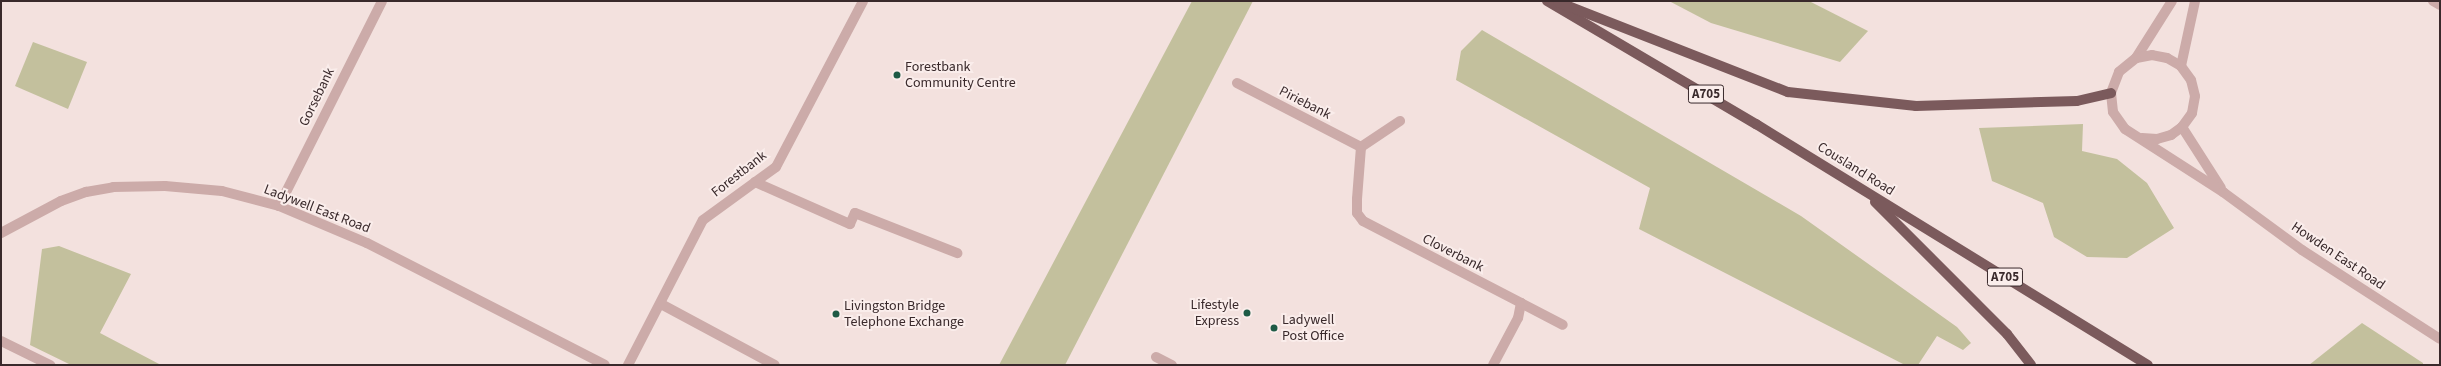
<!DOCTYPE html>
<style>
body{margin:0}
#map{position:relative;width:2441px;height:366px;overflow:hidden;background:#f3e1de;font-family:"Source Sans 3",sans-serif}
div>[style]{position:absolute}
.green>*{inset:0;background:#c3c09d}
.service>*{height:10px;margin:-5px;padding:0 5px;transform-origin:5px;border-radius:5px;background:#ccaba9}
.minor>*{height:10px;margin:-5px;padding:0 5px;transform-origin:5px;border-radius:5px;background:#ccaba9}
.tertiary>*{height:10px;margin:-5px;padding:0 5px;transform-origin:5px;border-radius:5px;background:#ccaba9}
.primary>*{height:10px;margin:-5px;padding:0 5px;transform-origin:5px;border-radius:5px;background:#7b5a5c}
.dots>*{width:11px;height:11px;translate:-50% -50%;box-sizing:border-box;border:2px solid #faedeb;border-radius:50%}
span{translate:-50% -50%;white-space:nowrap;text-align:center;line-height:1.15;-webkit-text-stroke:4px #faedeb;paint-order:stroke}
.shield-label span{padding:1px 3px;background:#faedeb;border:1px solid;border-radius:3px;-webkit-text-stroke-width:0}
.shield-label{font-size:13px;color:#39292b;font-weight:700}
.poi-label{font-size:14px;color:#39292b}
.left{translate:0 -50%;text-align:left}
.right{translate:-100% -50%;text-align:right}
.street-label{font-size:14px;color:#39292b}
.frame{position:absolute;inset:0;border:2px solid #39292b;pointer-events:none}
</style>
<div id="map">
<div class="green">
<div style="clip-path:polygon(1192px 1px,1253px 1px,1065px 365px,999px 365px)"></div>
<div style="clip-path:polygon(1669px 1px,1809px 1px,1868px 31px,1840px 62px,1711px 23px)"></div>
<div style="clip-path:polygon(1482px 30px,1801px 216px,1957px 327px,1971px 343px,1963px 350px,1937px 336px,1918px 365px,1905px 365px,1639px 229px,1650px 188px,1456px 80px,1461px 51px)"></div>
<div style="clip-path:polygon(33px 42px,87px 62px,68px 109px,15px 86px)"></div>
<div style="clip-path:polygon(2083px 124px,2082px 151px,2117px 159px,2147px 183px,2174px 228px,2127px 258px,2087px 257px,2054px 237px,2043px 203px,1992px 181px,1979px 128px)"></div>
<div style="clip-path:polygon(59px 246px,131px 274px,100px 333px,161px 365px,71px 365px,30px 345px,42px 249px)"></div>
<div style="clip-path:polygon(2362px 323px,2423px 363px,2423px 365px,2309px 365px)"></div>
</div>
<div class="service">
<div style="left:755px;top:182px;width:104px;rotate:23.9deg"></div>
<div style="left:850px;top:224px;width:12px;rotate:-66deg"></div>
<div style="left:855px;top:213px;width:110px;rotate:21.4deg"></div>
<div style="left:661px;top:304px;width:129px;rotate:28.2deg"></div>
</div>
<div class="minor">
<div style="left:2433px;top:1px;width:8px;rotate:30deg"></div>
<div style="left:1237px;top:83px;width:140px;rotate:27.3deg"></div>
<div style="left:1361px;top:147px;width:52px;rotate:94.4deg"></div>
<div style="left:1357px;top:199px;width:14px;rotate:90deg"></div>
<div style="left:1357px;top:213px;width:10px;rotate:53deg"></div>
<div style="left:1363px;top:221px;width:178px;rotate:27.4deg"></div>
<div style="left:1521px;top:303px;width:15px;rotate:101deg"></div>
<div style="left:1518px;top:318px;width:53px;rotate:118deg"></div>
<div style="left:1361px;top:147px;width:47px;rotate:-33.7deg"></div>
<div style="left:279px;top:206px;width:229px;rotate:-63.3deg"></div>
<div style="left:1521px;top:303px;width:47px;rotate:27.6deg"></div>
<div style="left:1px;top:341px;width:55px;rotate:26.1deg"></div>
<div style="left:1156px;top:357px;width:18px;rotate:27deg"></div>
<div style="left:628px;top:365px;width:163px;rotate:-62.7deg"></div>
<div style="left:703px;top:220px;width:90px;rotate:-36deg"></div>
<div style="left:776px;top:167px;width:187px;rotate:-62.3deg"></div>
</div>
<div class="tertiary">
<div style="left:2136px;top:58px;width:67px;rotate:-57.7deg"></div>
<div style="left:2181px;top:66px;width:66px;rotate:-77.8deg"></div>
<div style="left:2182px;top:127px;width:72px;rotate:57.4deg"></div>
<div style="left:2142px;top:138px;width:15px;rotate:4deg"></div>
<div style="left:2157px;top:139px;width:15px;rotate:-16deg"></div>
<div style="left:2171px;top:135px;width:14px;rotate:-36deg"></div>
<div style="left:2182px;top:127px;width:17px;rotate:-54deg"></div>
<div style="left:2192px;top:113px;width:17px;rotate:-80deg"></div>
<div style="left:2195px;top:96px;width:16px;rotate:-104deg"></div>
<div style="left:2191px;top:80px;width:17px;rotate:-126deg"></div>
<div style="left:2181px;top:66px;width:16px;rotate:-150deg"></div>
<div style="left:2167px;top:58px;width:15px;rotate:-169deg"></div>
<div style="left:2152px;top:55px;width:16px;rotate:169deg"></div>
<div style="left:2136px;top:58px;width:22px;rotate:141deg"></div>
<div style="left:2119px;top:72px;width:22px;rotate:111deg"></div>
<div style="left:2111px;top:93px;width:19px;rotate:84deg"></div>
<div style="left:2113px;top:112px;width:21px;rotate:55deg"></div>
<div style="left:2125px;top:129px;width:117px;rotate:32.7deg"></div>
<div style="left:2223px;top:192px;width:98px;rotate:36.3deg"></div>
<div style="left:2302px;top:250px;width:164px;rotate:32.8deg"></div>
<div style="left:1px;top:233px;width:68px;rotate:-28.1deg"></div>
<div style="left:61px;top:201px;width:27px;rotate:-20deg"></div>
<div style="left:86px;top:192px;width:27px;rotate:-10deg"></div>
<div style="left:113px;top:187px;width:52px;rotate:-1.1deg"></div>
<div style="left:165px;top:186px;width:57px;rotate:5deg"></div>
<div style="left:222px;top:191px;width:59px;rotate:14.7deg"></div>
<div style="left:279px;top:206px;width:95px;rotate:22.8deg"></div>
<div style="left:367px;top:243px;width:267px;rotate:27.1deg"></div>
</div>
<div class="primary">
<div style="left:1547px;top:1px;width:243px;rotate:30.5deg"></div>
<div style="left:1756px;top:124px;width:460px;rotate:31.6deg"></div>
<div style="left:1558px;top:2px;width:247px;rotate:21.4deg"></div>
<div style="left:1788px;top:92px;width:129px;rotate:6.2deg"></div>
<div style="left:1916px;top:106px;width:161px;rotate:-1.8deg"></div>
<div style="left:2077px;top:101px;width:35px;rotate:-13deg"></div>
<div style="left:1875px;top:202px;width:187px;rotate:45deg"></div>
<div style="left:2007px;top:334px;width:39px;rotate:52deg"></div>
</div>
<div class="dots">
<div style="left:897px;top:75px;background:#1e5b46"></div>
<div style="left:1247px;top:313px;background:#1e5b46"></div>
<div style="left:836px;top:314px;background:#1e5b46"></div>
<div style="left:1274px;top:328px;background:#1e5b46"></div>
</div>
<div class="shield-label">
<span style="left:1706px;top:94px">A705</span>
<span style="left:2005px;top:277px">A705</span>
</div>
<div class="poi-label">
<span class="left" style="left:905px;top:75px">Forestbank<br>Community Centre</span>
<span class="right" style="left:1239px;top:313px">Lifestyle<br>Express</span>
<span class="left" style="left:844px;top:314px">Livingston Bridge<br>Telephone Exchange</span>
<span class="left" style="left:1282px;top:328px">Ladywell<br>Post Office</span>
</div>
<div class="street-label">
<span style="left:317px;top:97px;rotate:-64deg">Gorsebank</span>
<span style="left:1305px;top:103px;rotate:27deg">Piriebank</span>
<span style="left:1856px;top:169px;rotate:32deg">Cousland Road</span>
<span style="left:739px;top:174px;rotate:-38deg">Forestbank</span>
<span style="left:317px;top:209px;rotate:21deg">Ladywell East Road</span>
<span style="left:1453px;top:253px;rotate:27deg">Cloverbank</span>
<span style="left:2338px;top:256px;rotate:34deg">Howden East Road</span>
</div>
<div class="frame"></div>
</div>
